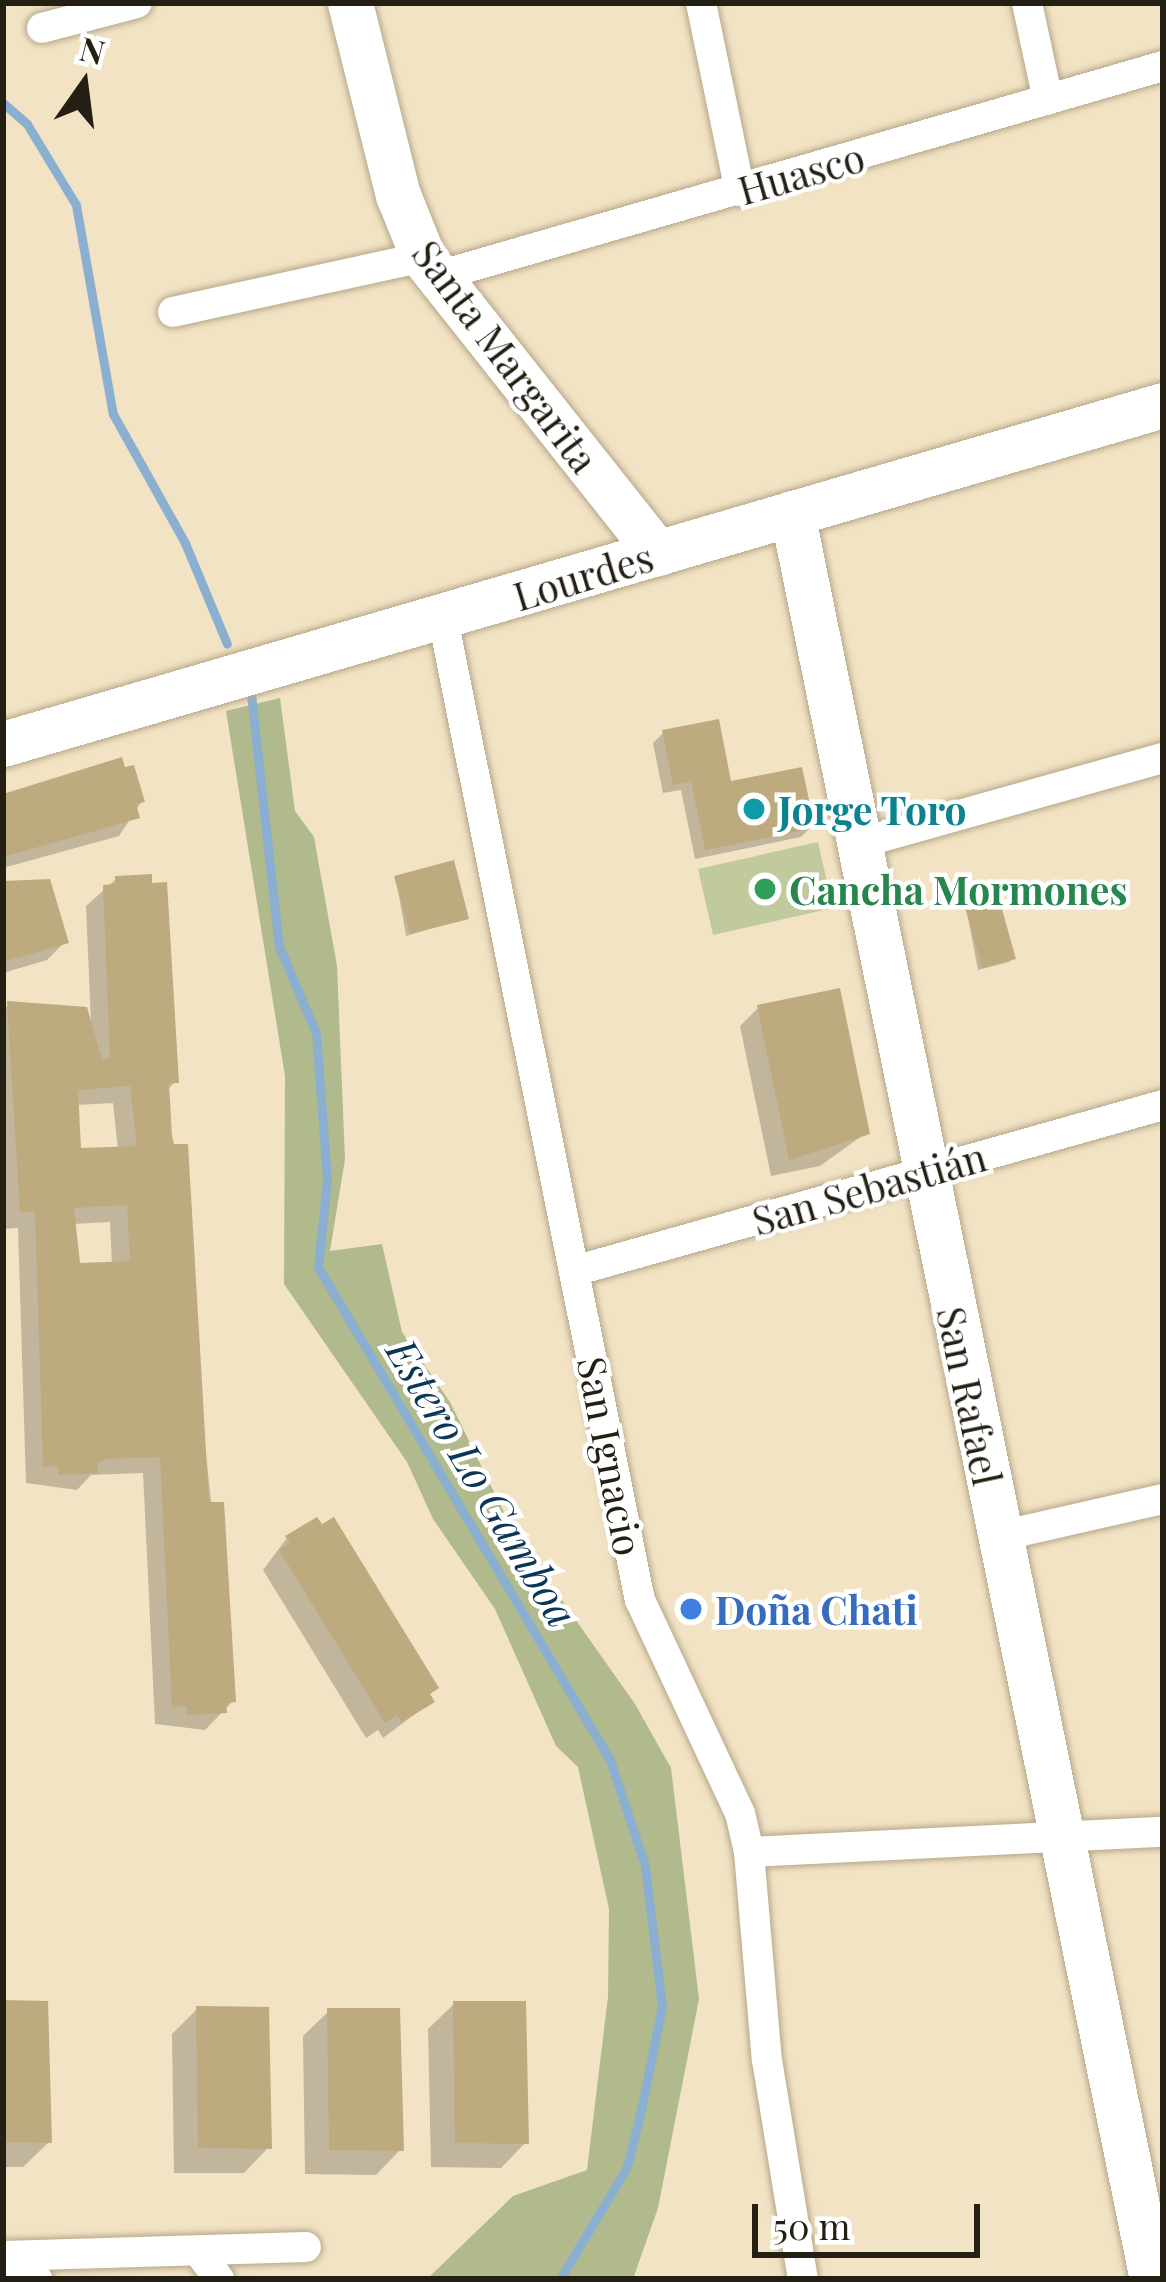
<!DOCTYPE html>
<meta charset="utf-8">
<style>
body{margin:0}
#map{position:relative;width:1166px;height:2282px;overflow:hidden;background:#f2e3c4;font-family:"Playfair Display",serif}
div>[style]{position:absolute}
.green>*{inset:0;background:#c0ca9d}
.forest>*{inset:0;background:#b0ba8c}
.shadow>*{inset:0;background:#0003}
.stream>*{height:9px;margin:-4.5px;padding:0 4.5px;transform-origin:4.5px;border-radius:4.5px;background:#8aafd0}
.building>*{inset:0;background:#beaa7f}
.roads{filter:drop-shadow(0 0 3px #b5a789) drop-shadow(0 0 3px #b5a789)}
.street>*{height:30px;margin:-15px;padding:0 15px;transform-origin:15px;border-radius:15px;background:#fff}
.secondary>*{height:45px;margin:-22.5px;padding:0 22.5px;transform-origin:22.5px;border-radius:22.5px;background:#fff}
.dots>*{width:33px;height:33px;translate:-50% -50%;box-sizing:border-box;border:6px solid #fff;border-radius:50%}
span{translate:-50% -50%;white-space:nowrap;text-align:center;line-height:1.15;-webkit-text-stroke:9px #fff;paint-order:stroke}
.street-label{font-size:39px;color:#241f13}
.culture-label{font-size:39px;color:#0d838f;font-weight:700}
.left{translate:0 -50%;text-align:left}
.leisure-label{font-size:39px;color:#27864d;font-weight:700}
.shop-label{font-size:39px;color:#366cbe;font-weight:700}
.water-label{font-size:42px;color:#0a3657;font-style:italic}
.frame{position:absolute;inset:0;border:6px solid #241f13;pointer-events:none}
.north{position:absolute;left:24px;top:24px;width:120px;height:120px;-webkit-text-stroke:9px #fff;paint-order:stroke;rotate:14deg;font-size:33px;font-weight:700;line-height:48px;text-align:center;color:#241f13}
.north::after{content:'';display:block;margin:auto;width:42px;height:54px;background:#241f13;clip-path:polygon(50% 0,100% 100%,50% 72%,0 100%)}
.scale{position:absolute;left:752px;top:2204px;width:228px;height:54px;box-sizing:border-box;border:6px solid #241f13;border-top:0;padding-left:15px;font-size:36px;line-height:42px;white-space:nowrap;color:#241f13;-webkit-text-stroke:9px #fff;paint-order:stroke}
</style>
<div id="map">
<div class="green">
<div style="clip-path:polygon(818px 842px,833px 908px,713px 935px,698px 869px)"></div>
</div>
<div class="forest">
<div style="clip-path:polygon(280px 698px,295px 811px,314px 837px,337px 966px,345px 1159px,330px 1251px,382px 1244px,402px 1332px,450px 1402px,513px 1531px,635px 1704px,671px 1768px,699px 1999px,658px 2208px,633px 2279px,427px 2279px,513px 2196px,587px 2170px,608px 1997px,609px 1909px,578px 1767px,556px 1746px,495px 1609px,433px 1519px,407px 1462px,284px 1284px,285px 1076px,226px 711px)"></div>
</div>
<div class="shadow">
<div style="clip-path:polygon(664px 732px,728px 785px,811px 827px,801px 837px,695px 859px,681px 790px,663px 793px,653px 743px)"></div>
<div style="clip-path:polygon(3px 796px,142px 801px,119px 836px,3px 868px)"></div>
<div style="clip-path:polygon(evenodd,116px 879px,176px 1081px,166px 1091px,233px 1701px,205px 1730px,155px 1724px,143px 1473px,91px 1475px,77px 1490px,26px 1483px,18px 1228px,3px 1229px,3px 1010px,8px 1005px,91px 1022px,86px 906px,116px 879px,113px 1103px,118px 1150px,78px 1152px,76px 1105px,113px 1103px,116px 879px,110px 1222px,112px 1265px,78px 1266px,73px 1224px,110px 1222px)"></div>
<div style="clip-path:polygon(396px 879px,466px 918px,406px 936px)"></div>
<div style="clip-path:polygon(3px 884px,65px 942px,47px 960px,3px 973px)"></div>
<div style="clip-path:polygon(966px 907px,1013px 958px,1009px 962px,978px 970px)"></div>
<div style="clip-path:polygon(758px 1008px,866px 1133px,820px 1166px,771px 1176px,740px 1026px)"></div>
<div style="clip-path:polygon(287px 1538px,431px 1702px,383px 1738px,378px 1730px,366px 1738px,263px 1570px)"></div>
<div style="clip-path:polygon(3px 2003px,49px 2142px,23px 2167px,3px 2167px)"></div>
<div style="clip-path:polygon(454px 2004px,526px 2142px,501px 2168px,431px 2167px,428px 2029px)"></div>
<div style="clip-path:polygon(197px 2009px,269px 2147px,244px 2173px,174px 2173px,172px 2034px)"></div>
<div style="clip-path:polygon(329px 2011px,401px 2149px,376px 2175px,305px 2174px,303px 2036px)"></div>
</div>
<div class="stream">
<div style="left:3px;top:103px;width:32px;rotate:41deg"></div>
<div style="left:27px;top:124px;width:95px;rotate:58.8deg"></div>
<div style="left:76px;top:205px;width:212px;rotate:80deg"></div>
<div style="left:113px;top:414px;width:148px;rotate:60.8deg"></div>
<div style="left:185px;top:543px;width:109px;rotate:67.4deg"></div>
<div style="left:251px;top:694px;width:254px;rotate:83.7deg"></div>
<div style="left:279px;top:946px;width:95px;rotate:67deg"></div>
<div style="left:316px;top:1033px;width:146px;rotate:85.7deg"></div>
<div style="left:327px;top:1179px;width:88px;rotate:95.8deg"></div>
<div style="left:318px;top:1267px;width:573px;rotate:59.36deg"></div>
<div style="left:610px;top:1760px;width:112px;rotate:71.7deg"></div>
<div style="left:645px;top:1866px;width:141px;rotate:83.1deg"></div>
<div style="left:662px;top:2006px;width:106px;rotate:101.4deg"></div>
<div style="left:641px;top:2110px;width:59px;rotate:103.8deg"></div>
<div style="left:627px;top:2167px;width:131px;rotate:120.9deg"></div>
</div>
<div class="building">
<div style="clip-path:polygon(719px 719px,731px 781px,802px 767px,815px 828px,705px 850px,691px 781px,673px 785px,662px 730px)"></div>
<div style="clip-path:polygon(122px 757px,125px 767px,134px 765px,145px 802px,136px 804px,140px 818px,3px 857px,3px 794px)"></div>
<div style="clip-path:polygon(454px 860px,469px 919px,410px 934px,394px 876px)"></div>
<div style="clip-path:polygon(evenodd,152px 874px,152px 883px,167px 882px,179px 1083px,169px 1083px,172px 1136px,174px 1144px,188px 1144px,209px 1502px,224px 1502px,236px 1702px,226px 1703px,227px 1713px,187px 1715px,187px 1706px,172px 1707px,160px 1457px,107px 1459px,97px 1463px,98px 1473px,58px 1475px,58px 1466px,43px 1467px,35px 1212px,20px 1212px,7px 1001px,87px 1007px,102px 1060px,110px 1058px,103px 885px,115px 884px,115px 876px,152px 874px,130px 1086px,137px 1146px,81px 1148px,78px 1090px,130px 1086px,152px 874px,127px 1205px,130px 1261px,80px 1263px,74px 1208px,127px 1205px)"></div>
<div style="clip-path:polygon(50px 879px,69px 943px,3px 962px,3px 881px)"></div>
<div style="clip-path:polygon(998px 895px,1016px 959px,982px 968px,964px 904px)"></div>
<div style="clip-path:polygon(840px 988px,870px 1134px,789px 1160px,757px 1005px)"></div>
<div style="clip-path:polygon(317px 1517px,322px 1524px,334px 1517px,439px 1688px,430px 1694px,435px 1702px,402px 1722px,397px 1715px,385px 1723px,279px 1550px,290px 1543px,285px 1536px)"></div>
<div style="clip-path:polygon(3px 2000px,48px 2001px,52px 2143px,3px 2142px)"></div>
<div style="clip-path:polygon(453px 2001px,526px 2001px,529px 2144px,455px 2143px)"></div>
<div style="clip-path:polygon(196px 2006px,269px 2007px,272px 2149px,198px 2148px)"></div>
<div style="clip-path:polygon(327px 2008px,400px 2008px,404px 2151px,329px 2150px)"></div>
</div>
<div class="roads">
<div class="street">
<div style="left:701px;top:3px;width:192px;rotate:78.3deg"></div>
<div style="left:1027px;top:3px;width:99px;rotate:77.8deg"></div>
<div style="left:42px;top:28px;width:98px;rotate:-14.7deg"></div>
<div style="left:438px;top:276px;width:755px;rotate:-16.15deg"></div>
<div style="left:173px;top:312px;width:256px;rotate:-12.4deg"></div>
<div style="left:443px;top:619px;width:1001px;rotate:78.65deg"></div>
<div style="left:640px;top:1600px;width:235px;rotate:64.9deg"></div>
<div style="left:740px;top:1813px;width:40px;rotate:77deg"></div>
<div style="left:749px;top:1852px;width:209px;rotate:85.1deg"></div>
<div style="left:767px;top:2060px;width:222px;rotate:80.7deg"></div>
<div style="left:860px;top:843px;width:315px;rotate:-15.7deg"></div>
<div style="left:574px;top:1271px;width:612px;rotate:-15.74deg"></div>
<div style="left:1000px;top:1536px;width:167px;rotate:-12.8deg"></div>
<div style="left:749px;top:1852px;width:414px;rotate:-2.8deg"></div>
<div style="left:198px;top:2251px;width:35px;rotate:53deg"></div>
<div style="left:3px;top:2256px;width:303px;rotate:-1.7deg"></div>
<div style="left:3px;top:2272px;width:35px;rotate:12deg"></div>
</div>
<div class="secondary">
<div style="left:350px;top:3px;width:198px;rotate:76deg"></div>
<div style="left:398px;top:195px;width:67px;rotate:68deg"></div>
<div style="left:423px;top:257px;width:378px;rotate:51.6deg"></div>
<div style="left:792px;top:513px;width:1802px;rotate:78.48deg"></div>
<div style="left:3px;top:744px;width:1209px;rotate:-16.29deg"></div>
</div>
</div>
<div class="dots">
<div style="left:754px;top:809px;background:#0f9aa8"></div>
<div style="left:765px;top:889px;background:#2e9e5b"></div>
<div style="left:691px;top:1609px;background:#3f7fe0"></div>
</div>
<div class="street-label">
<span style="left:801px;top:173px;rotate:-16deg">Huasco</span>
<span style="left:506px;top:356px;rotate:53deg">Santa Margarita</span>
<span style="left:583px;top:576px;rotate:-17deg">Lourdes</span>
<span style="left:869px;top:1188px;rotate:-16deg">San Sebastián</span>
<span style="left:970px;top:1396px;rotate:78deg">San Rafael</span>
<span style="left:611px;top:1456px;rotate:79deg">San Ignacio</span>
</div>
<div class="culture-label">
<span class="left" style="left:778px;top:809px">Jorge Toro</span>
</div>
<div class="leisure-label">
<span class="left" style="left:789px;top:889px">Cancha Mormones</span>
</div>
<div class="shop-label">
<span class="left" style="left:715px;top:1609px">Doña Chati</span>
</div>
<div class="water-label">
<span style="left:483px;top:1482px;rotate:59deg">Estero Lo Gamboa</span>
</div>
<div class="frame"></div>
<div class="north">N</div>
<div class="scale">50 m</div>
</div>
